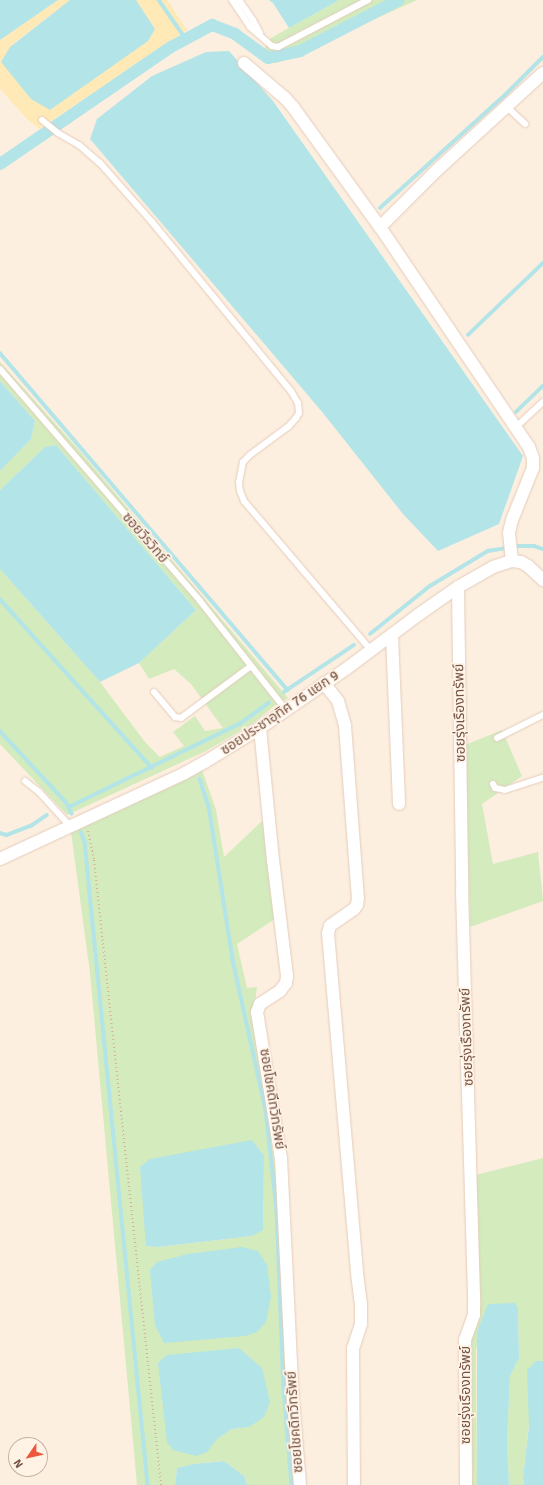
<!DOCTYPE html>
<meta charset="utf-8">
<style>
body{margin:0}
#map{position:relative;width:543px;height:1485px;overflow:hidden;background:#fdefdf;font-family:Signika,"Noto Sans Thai",sans-serif}
div>[style]{position:absolute}
.green>*{inset:0;background:#d3ebbd}
.sand>*{inset:0;background:#ffeab7}
.water>*{inset:0;background:#b2e4e8}
.stream>*{height:3.5px;margin:-1.75px;padding:0 1.75px;transform-origin:1.75px;border-radius:1.75px;background:#b2e4e8}
.canal>*{height:12px;margin:-6px;padding:0 6px;transform-origin:6px;border-radius:6px;background:#b2e4e8}
.path>*{height:2px;margin-top:-1px;transform-origin:0;background:repeating-linear-gradient(90deg,#d9ad98 0 1px,transparent 0 4px)}
.roads{filter:drop-shadow(0 0 1px #e4ccbd) drop-shadow(0 0 1px #e4ccbd)}
.lane>*{height:6px;margin:-3px;padding:0 3px;transform-origin:3px;border-radius:3px;background:#fff}
.street>*{height:12px;margin:-6px;padding:0 6px;transform-origin:6px;border-radius:6px;background:#fff}
span{translate:-50% -50%;white-space:nowrap;text-align:center;line-height:1.15;-webkit-text-stroke:3.5px #fff3e6;paint-order:stroke}
.street-label{font-size:14px;color:#755345}
.north{position:absolute;left:8px;top:1437px;width:40px;height:40px;box-sizing:border-box;background:#fff3e6;border:1px solid #c8b3a6;border-radius:50%;rotate:236deg;font-size:11px;font-weight:700;line-height:16px;text-align:center;color:#755345}
.north::after{content:'';display:block;margin:auto;width:14px;height:18px;background:#ef573c;clip-path:polygon(50% 0,100% 100%,50% 72%,0 100%)}
</style>
<div id="map">
<div class="green">
<div style="clip-path:polygon(339px 0,417px 0,277px 63px,258px 59px,271px 38px)"></div>
<div style="clip-path:polygon(0 362px,78px 449px,288px 698px,274px 706px,255px 722px,206px 751px,67px 815px,0 744px,0 569px,100px 682px,145px 742px,160px 757px,184px 746px,173px 732px,195px 716px,205px 731px,223px 728px,191px 684px,174px 669px,149px 679px,139px 663px,196px 610px,56px 445px,45px 447px,0 490px,0 471px,31px 439px,35px 421px,0 381px)"></div>
<div style="clip-path:polygon(502px 730px,522px 776px,482px 804px,493px 864px,538px 852px,543px 901px,470px 927px,465px 745px)"></div>
<div style="clip-path:polygon(evenodd,201px 767px,216px 810px,224px 857px,263px 820px,275px 919px,237px 944px,247px 988px,257px 987px,255px 1002px,256px 1031px,280px 1202px,298px 1485px,247px 1485px,244px 1476px,224px 1461px,194px 1464px,177px 1468px,175px 1485px,137px 1485px,90px 973px,71px 832px,201px 767px,264px 1156px,263px 1229px,252px 1236px,158px 1247px,146px 1246px,264px 1156px,201px 767px,239px 1348px,249px 1427px,232px 1429px,217px 1439px,208px 1352px,239px 1348px)"></div>
<div style="clip-path:polygon(543px 1158px,543px 1361px,536px 1361px,523px 1478px,524px 1485px,509px 1485px,507px 1441px,510px 1376px,519px 1358px,518px 1308px,476px 1349px,477px 1485px,467px 1485px,468px 1337px,479px 1304px,476px 1175px)"></div>
</div>
<div class="sand">
<div style="clip-path:polygon(58px 0,70px 0,10px 46px,155px 29px,136px 0,167px 0,187px 30px,39px 129px,26px 118px,0 89px,0 40px)"></div>
</div>
<div class="water">
<div style="clip-path:polygon(0 0,58px 0,0 40px)"></div>
<div style="clip-path:polygon(70px 0,136px 0,155px 29px,148px 41px,50px 110px,31px 99px,1px 62px,10px 47px)"></div>
<div style="clip-path:polygon(269px 0,339px 0,289px 28px,273px 3px)"></div>
<div style="clip-path:polygon(229px 51px,273px 101px,523px 456px,499px 524px,438px 551px,403px 514px,323px 413px,90px 139px,97px 119px,152px 76px,206px 52px)"></div>
<div style="clip-path:polygon(0 381px,35px 421px,31px 439px,0 471px)"></div>
<div style="clip-path:polygon(56px 445px,196px 610px,139px 663px,100px 682px,0 569px,0 490px,45px 447px)"></div>
<div style="clip-path:polygon(252px 1140px,264px 1156px,263px 1230px,252px 1236px,158px 1247px,146px 1246px,140px 1167px,150px 1159px)"></div>
<div style="clip-path:polygon(242px 1247px,258px 1251px,267px 1265px,271px 1297px,266px 1322px,257px 1332px,245px 1336px,164px 1343px,155px 1325px,150px 1270px,157px 1262px,188px 1254px)"></div>
<div style="clip-path:polygon(515px 1303px,518px 1308px,519px 1358px,510px 1376px,507px 1441px,509px 1485px,477px 1485px,477px 1332px,488px 1304px)"></div>
<div style="clip-path:polygon(239px 1348px,262px 1368px,270px 1402px,264px 1417px,249px 1427px,232px 1429px,217px 1439px,207px 1452px,196px 1456px,173px 1450px,167px 1442px,158px 1363px,167px 1355px)"></div>
<div style="clip-path:polygon(536px 1361px,543px 1361px,543px 1485px,524px 1485px,523px 1478px,529px 1426px,527px 1370px)"></div>
<div style="clip-path:polygon(224px 1461px,244px 1476px,247px 1485px,175px 1485px,177px 1468px,194px 1464px)"></div>
</div>
<div class="stream">
<div style="left:159px;top:0;width:47px;rotate:55.3deg"></div>
<div style="left:380px;top:208px;width:169px;rotate:-42.1deg"></div>
<div style="left:505px;top:95px;width:54px;rotate:-45deg"></div>
<div style="left:468px;top:335px;width:104px;rotate:-43.8deg"></div>
<div style="left:0;top:353px;width:443px;rotate:49.5deg"></div>
<div style="left:516px;top:412px;width:37px;rotate:-44deg"></div>
<div style="left:0;top:599px;width:227px;rotate:48deg"></div>
<div style="left:370px;top:634px;width:77px;rotate:-38.7deg"></div>
<div style="left:430px;top:586px;width:68px;rotate:-31.1deg"></div>
<div style="left:488px;top:551px;width:31px;rotate:-9deg"></div>
<div style="left:519px;top:546px;width:15px"></div>
<div style="left:534px;top:546px;width:9px;rotate:18deg"></div>
<div style="left:284px;top:692px;width:84px;rotate:-33.9deg"></div>
<div style="left:0;top:731px;width:97px;rotate:47.1deg"></div>
<div style="left:66px;top:802px;width:13px;rotate:63deg"></div>
<div style="left:200px;top:779px;width:28px;rotate:72deg"></div>
<div style="left:209px;top:806px;width:156px;rotate:81.1deg"></div>
<div style="left:233px;top:960px;width:154px;rotate:77.6deg"></div>
<div style="left:266px;top:1110px;width:100px;rotate:83.7deg"></div>
<div style="left:277px;top:1209px;width:179px;rotate:87.8deg"></div>
<div style="left:284px;top:1388px;width:97px;rotate:85.3deg"></div>
<div style="left:69px;top:807px;width:191px;rotate:-26deg"></div>
<div style="left:241px;top:723px;width:34px;rotate:-36deg"></div>
<div style="left:81px;top:832px;width:11px;rotate:68deg"></div>
<div style="left:85px;top:842px;width:646px;rotate:84.4deg"></div>
<div style="left:0;top:833px;width:7px;rotate:16deg"></div>
<div style="left:7px;top:835px;width:26px;rotate:-21deg"></div>
<div style="left:31px;top:826px;width:19px;rotate:-35deg"></div>
</div>
<div class="canal">
<div style="left:0;top:164px;width:207px;rotate:-34.4deg"></div>
<div style="left:171px;top:47px;width:47px;rotate:-28.2deg"></div>
<div style="left:212px;top:25px;width:25px;rotate:21deg"></div>
<div style="left:235px;top:34px;width:41px;rotate:36deg"></div>
<div style="left:268px;top:58px;width:33px;rotate:-12deg"></div>
<div style="left:300px;top:51px;width:111px;rotate:-27.3deg"></div>
</div>
<div class="path">
<div style="left:88px;top:831px;width:30px;rotate:78deg"></div>
<div style="left:94px;top:860px;width:629px;rotate:83.88deg"></div>
</div>
<div class="roads">
<div class="lane">
<div style="left:232px;top:0;width:32px;rotate:56deg"></div>
<div style="left:250px;top:27px;width:29px;rotate:41deg"></div>
<div style="left:272px;top:46px;width:6px;rotate:9deg"></div>
<div style="left:278px;top:47px;width:102px;rotate:-27.6deg"></div>
<div style="left:239px;top:0;width:24px;rotate:55deg"></div>
<div style="left:253px;top:20px;width:15px;rotate:62deg"></div>
<div style="left:507px;top:107px;width:25px;rotate:43deg"></div>
<div style="left:42px;top:120px;width:21px;rotate:39deg"></div>
<div style="left:58px;top:133px;width:24px;rotate:30deg"></div>
<div style="left:79px;top:145px;width:28px;rotate:41deg"></div>
<div style="left:100px;top:163px;width:79px;rotate:48.6deg"></div>
<div style="left:152px;top:222px;width:219px;rotate:50.6deg"></div>
<div style="left:291px;top:391px;width:14px;rotate:60deg"></div>
<div style="left:298px;top:403px;width:10px;rotate:84deg"></div>
<div style="left:299px;top:413px;width:6px;rotate:121deg"></div>
<div style="left:296px;top:418px;width:11px;rotate:131deg"></div>
<div style="left:289px;top:426px;width:49px;rotate:143.4deg"></div>
<div style="left:250px;top:455px;width:10px;rotate:135deg"></div>
<div style="left:243px;top:462px;width:20px;rotate:101deg"></div>
<div style="left:239px;top:482px;width:9px;rotate:84deg"></div>
<div style="left:240px;top:491px;width:11px;rotate:68deg"></div>
<div style="left:244px;top:501px;width:196px;rotate:49.6deg"></div>
<div style="left:0;top:369px;width:306px;rotate:49.2deg"></div>
<div style="left:200px;top:601px;width:139px;rotate:51.7deg"></div>
<div style="left:516px;top:427px;width:37px;rotate:-43deg"></div>
<div style="left:154px;top:692px;width:33px;rotate:50deg"></div>
<div style="left:175px;top:717px;width:6px;rotate:9deg"></div>
<div style="left:181px;top:718px;width:87px;rotate:-36.6deg"></div>
<div style="left:497px;top:738px;width:51px;rotate:-26.6deg"></div>
<div style="left:25px;top:781px;width:18px;rotate:38deg"></div>
<div style="left:39px;top:792px;width:46px;rotate:47.6deg"></div>
<div style="left:493px;top:784px;width:4px;rotate:63deg"></div>
<div style="left:495px;top:788px;width:10px;rotate:11deg"></div>
<div style="left:505px;top:790px;width:40px;rotate:-18deg"></div>
</div>
<div class="street">
<div style="left:244px;top:63px;width:54px;rotate:40.5deg"></div>
<div style="left:285px;top:98px;width:12px;rotate:48deg"></div>
<div style="left:293px;top:107px;width:148px;rotate:54.1deg"></div>
<div style="left:380px;top:227px;width:266px;rotate:55.9deg"></div>
<div style="left:529px;top:447px;width:12px;rotate:70deg"></div>
<div style="left:533px;top:458px;width:10px;rotate:90deg"></div>
<div style="left:533px;top:468px;width:56px;rotate:112deg"></div>
<div style="left:512px;top:520px;width:13px;rotate:103deg"></div>
<div style="left:509px;top:533px;width:28px;rotate:84deg"></div>
<div style="left:380px;top:227px;width:79px;rotate:-45deg"></div>
<div style="left:436px;top:171px;width:145px;rotate:-42.5deg"></div>
<div style="left:458px;top:587px;width:304px;rotate:89.2deg"></div>
<div style="left:462px;top:891px;width:414px;rotate:88.3deg"></div>
<div style="left:474px;top:1305px;width:10px;rotate:90deg"></div>
<div style="left:474px;top:1315px;width:27px;rotate:110deg"></div>
<div style="left:465px;top:1340px;width:145px;rotate:89.6deg"></div>
<div style="left:392px;top:636px;width:168px;rotate:87.6deg"></div>
<div style="left:324px;top:683px;width:23px;rotate:52deg"></div>
<div style="left:338px;top:701px;width:26px;rotate:74deg"></div>
<div style="left:345px;top:726px;width:172px;rotate:85.7deg"></div>
<div style="left:358px;top:898px;width:7px;rotate:98deg"></div>
<div style="left:357px;top:905px;width:5px;rotate:127deg"></div>
<div style="left:354px;top:909px;width:29px;rotate:145deg"></div>
<div style="left:330px;top:926px;width:7px;rotate:106deg"></div>
<div style="left:328px;top:933px;width:349px;rotate:85.1deg"></div>
<div style="left:358px;top:1281px;width:23px;rotate:83deg"></div>
<div style="left:361px;top:1304px;width:20px;rotate:90deg"></div>
<div style="left:361px;top:1324px;width:25px;rotate:108deg"></div>
<div style="left:353px;top:1348px;width:137px;rotate:89.6deg"></div>
<div style="left:260px;top:728px;width:133px;rotate:84.4deg"></div>
<div style="left:273px;top:860px;width:117px;rotate:83.1deg"></div>
<div style="left:287px;top:976px;width:7px;rotate:98deg"></div>
<div style="left:286px;top:983px;width:10px;rotate:127deg"></div>
<div style="left:280px;top:991px;width:24px;rotate:147deg"></div>
<div style="left:260px;top:1004px;width:9px;rotate:111deg"></div>
<div style="left:257px;top:1012px;width:148px;rotate:80.7deg"></div>
<div style="left:281px;top:1158px;width:242px;rotate:87.2deg"></div>
<div style="left:293px;top:1400px;width:85px;rotate:85.3deg"></div>
<div style="left:0;top:859px;width:204px;rotate:-24.9deg"></div>
<div style="left:185px;top:773px;width:23px;rotate:-29deg"></div>
<div style="left:205px;top:762px;width:65px;rotate:-31.7deg"></div>
<div style="left:260px;top:728px;width:104px;rotate:-34.5deg"></div>
<div style="left:346px;top:669px;width:90px;rotate:-36.9deg"></div>
<div style="left:418px;top:615px;width:49px;rotate:-35deg"></div>
<div style="left:458px;top:587px;width:40px;rotate:-29.7deg"></div>
<div style="left:493px;top:567px;width:20px;rotate:-18deg"></div>
<div style="left:512px;top:561px;width:9px;rotate:6deg"></div>
<div style="left:521px;top:562px;width:8px;rotate:30deg"></div>
<div style="left:528px;top:566px;width:21px;rotate:43deg"></div>
</div>
</div>
<div class="street-label">
<span style="left:145px;top:538px;rotate:49deg">ซอยวีรวิทย์</span>
<span style="left:280px;top:713px;rotate:-34deg">ซอยประชาอุทิศ 76 แยก 9</span>
<span style="left:460px;top:713px;rotate:-91deg">ซอยรุ่งเรืองทรัพย์</span>
<span style="left:467px;top:1037px;rotate:-92deg">ซอยรุ่งเรืองทรัพย์</span>
<span style="left:272px;top:1099px;rotate:81deg">ซอยโชคดีทวีทรัพย์</span>
<span style="left:466px;top:1395px;rotate:-90deg">ซอยรุ่งเรืองทรัพย์</span>
<span style="left:295px;top:1422px;rotate:-94deg">ซอยโชคดีทวีทรัพย์</span>
</div>
<div class="north">N</div>
</div>
